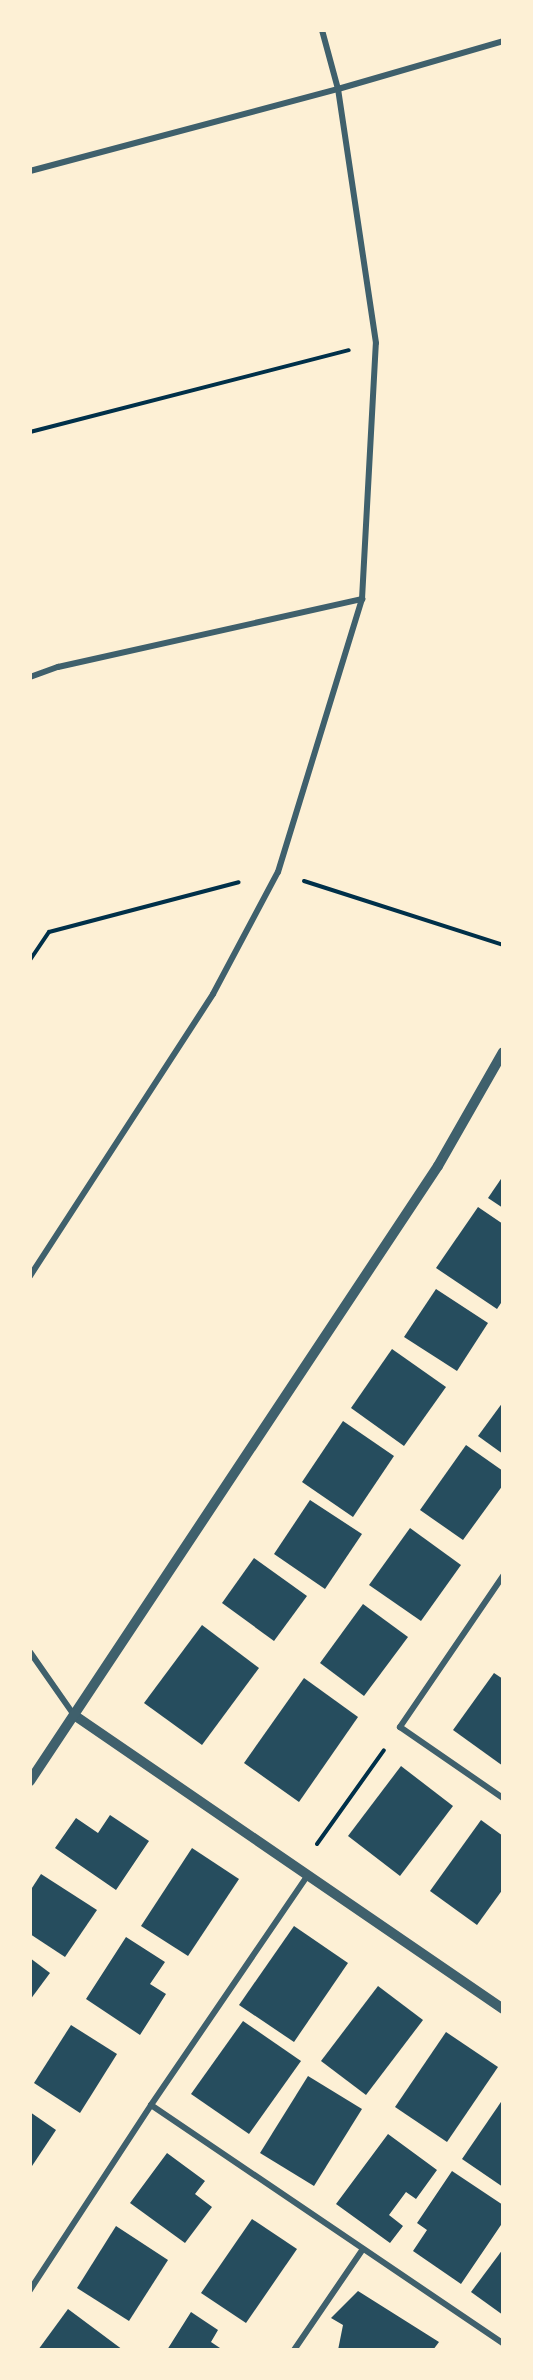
<!DOCTYPE html>
<style>
body{margin:0}
#map{position:relative;width:533px;height:2380px;overflow:hidden;background:#fdf0d5;font-family:Mulish,sans-serif}
div>[style]{position:absolute}
.building>*{inset:0;background:#264d5e}
.path>*{height:4px;margin:-2px;padding:0 2px;transform-origin:2px;border-radius:2px;background:#003049}
.minor>*{height:6px;margin:-3px;padding:0 3px;transform-origin:3px;border-radius:3px;background:#3f606c}
.tertiary>*{height:10px;margin:-5px;padding:0 5px;transform-origin:5px;border-radius:5px;background:#3f606c}
span{translate:-50% -50%;white-space:nowrap;text-align:center;line-height:1.15;-webkit-text-stroke:4.5px #fdf0d5;paint-order:stroke}
.frame{position:absolute;inset:0;border:32px solid #fdf0d5;pointer-events:none}
</style>
<div id="map">
<div class="building">
<div style="clip-path:polygon(503px 1176px,503px 1208px,488px 1198px)"></div>
<div style="clip-path:polygon(478px 1207px,503px 1224px,503px 1300px,497px 1309px,436px 1268px)"></div>
<div style="clip-path:polygon(436px 1289px,488px 1323px,457px 1371px,404px 1337px)"></div>
<div style="clip-path:polygon(392px 1349px,446px 1387px,404px 1446px,351px 1408px)"></div>
<div style="clip-path:polygon(503px 1402px,503px 1454px,478px 1436px)"></div>
<div style="clip-path:polygon(343px 1421px,394px 1456px,353px 1517px,302px 1482px)"></div>
<div style="clip-path:polygon(466px 1445px,503px 1471px,503px 1485px,463px 1540px,420px 1510px)"></div>
<div style="clip-path:polygon(310px 1500px,362px 1534px,325px 1589px,274px 1554px)"></div>
<div style="clip-path:polygon(410px 1528px,461px 1565px,421px 1621px,369px 1585px)"></div>
<div style="clip-path:polygon(254px 1558px,307px 1596px,274px 1641px,222px 1603px)"></div>
<div style="clip-path:polygon(363px 1604px,408px 1637px,364px 1696px,320px 1663px)"></div>
<div style="clip-path:polygon(202px 1625px,259px 1668px,202px 1745px,144px 1703px)"></div>
<div style="clip-path:polygon(494px 1673px,503px 1679px,503px 1766px,453px 1730px)"></div>
<div style="clip-path:polygon(304px 1678px,358px 1717px,299px 1802px,244px 1763px)"></div>
<div style="clip-path:polygon(401px 1766px,453px 1806px,400px 1876px,348px 1836px)"></div>
<div style="clip-path:polygon(110px 1815px,149px 1841px,116px 1890px,55px 1848px,76px 1818px,98px 1833px)"></div>
<div style="clip-path:polygon(481px 1820px,503px 1836px,503px 1889px,477px 1925px,430px 1891px)"></div>
<div style="clip-path:polygon(192px 1848px,239px 1879px,188px 1956px,141px 1926px)"></div>
<div style="clip-path:polygon(41px 1874px,97px 1910px,65px 1957px,30px 1934px,30px 1891px)"></div>
<div style="clip-path:polygon(294px 1926px,348px 1963px,294px 2042px,239px 2005px)"></div>
<div style="clip-path:polygon(126px 1937px,165px 1962px,150px 1984px,166px 1994px,140px 2035px,86px 1999px)"></div>
<div style="clip-path:polygon(30px 1958px,50px 1973px,30px 2000px)"></div>
<div style="clip-path:polygon(378px 1986px,423px 2020px,366px 2095px,321px 2061px)"></div>
<div style="clip-path:polygon(243px 2021px,301px 2061px,249px 2134px,191px 2094px)"></div>
<div style="clip-path:polygon(71px 2025px,117px 2054px,80px 2113px,34px 2083px)"></div>
<div style="clip-path:polygon(446px 2032px,498px 2067px,447px 2142px,395px 2107px)"></div>
<div style="clip-path:polygon(308px 2076px,362px 2109px,314px 2186px,260px 2153px)"></div>
<div style="clip-path:polygon(503px 2099px,503px 2187px,462px 2159px)"></div>
<div style="clip-path:polygon(30px 2112px,56px 2130px,30px 2169px)"></div>
<div style="clip-path:polygon(388px 2134px,437px 2170px,416px 2199px,406px 2192px,389px 2215px,403px 2226px,390px 2243px,336px 2204px)"></div>
<div style="clip-path:polygon(167px 2153px,205px 2181px,195px 2194px,212px 2207px,185px 2243px,130px 2203px)"></div>
<div style="clip-path:polygon(452px 2171px,503px 2205px,503px 2222px,461px 2284px,413px 2251px,427px 2230px,417px 2223px)"></div>
<div style="clip-path:polygon(252px 2219px,297px 2249px,246px 2323px,201px 2293px)"></div>
<div style="clip-path:polygon(116px 2226px,168px 2260px,129px 2321px,77px 2288px)"></div>
<div style="clip-path:polygon(503px 2249px,503px 2315px,471px 2292px)"></div>
<div style="clip-path:polygon(358px 2291px,439px 2342px,433px 2350px,338px 2350px,343px 2325px,331px 2318px)"></div>
<div style="clip-path:polygon(68px 2309px,123px 2350px,38px 2350px)"></div>
<div style="clip-path:polygon(191px 2312px,218px 2330px,211px 2342px,223px 2350px,167px 2350px)"></div>
</div>
<div class="path">
<div style="left:30px;top:432px;width:329px;rotate:-14.4deg"></div>
<div style="left:304px;top:881px;width:209px;rotate:17.8deg"></div>
<div style="left:30px;top:960px;width:34px;rotate:-56deg"></div>
<div style="left:49px;top:932px;width:196px;rotate:-14.7deg"></div>
<div style="left:317px;top:1844px;width:115px;rotate:-54.5deg"></div>
</div>
<div class="minor">
<div style="left:30px;top:171px;width:319px;rotate:-14.9deg"></div>
<div style="left:338px;top:89px;width:172px;rotate:-16.2deg"></div>
<div style="left:30px;top:677px;width:30px;rotate:-20deg"></div>
<div style="left:58px;top:667px;width:312px;rotate:-12.6deg"></div>
<div style="left:30px;top:1276px;width:336px;rotate:-57deg"></div>
<div style="left:213px;top:994px;width:138px;rotate:-62deg"></div>
<div style="left:278px;top:872px;width:286px;rotate:-72.9deg"></div>
<div style="left:362px;top:599px;width:256px;rotate:-86.9deg"></div>
<div style="left:376px;top:343px;width:257px;rotate:-98.5deg"></div>
<div style="left:338px;top:89px;width:61px;rotate:-105.2deg"></div>
<div style="left:503px;top:1576px;width:183px;rotate:124.3deg"></div>
<div style="left:400px;top:1727px;width:125px;rotate:34.6deg"></div>
<div style="left:30px;top:1652px;width:77px;rotate:55.1deg"></div>
<div style="left:151px;top:2105px;width:278px;rotate:-55.7deg"></div>
<div style="left:30px;top:2290px;width:221px;rotate:-56.8deg"></div>
<div style="left:151px;top:2105px;width:425px;rotate:34.1deg"></div>
<div style="left:294px;top:2350px;width:122px;rotate:-55.7deg"></div>
</div>
<div class="tertiary">
<div style="left:74px;top:1715px;width:520px;rotate:34.42deg"></div>
<div style="left:30px;top:1781px;width:738px;rotate:-56.44deg"></div>
<div style="left:438px;top:1166px;width:131px;rotate:-60.3deg"></div>
</div>
<div class="frame"></div>
</div>
